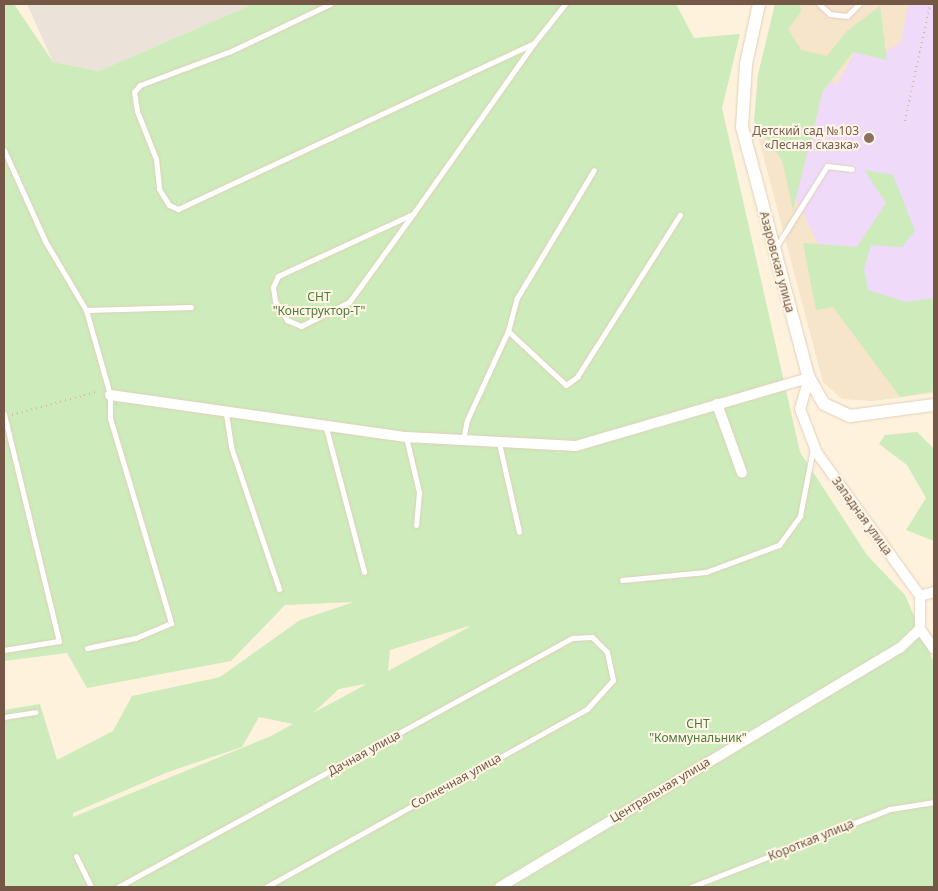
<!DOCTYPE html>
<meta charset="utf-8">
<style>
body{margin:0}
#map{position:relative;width:938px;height:891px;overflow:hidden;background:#fef2dd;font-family:"Noto Sans",sans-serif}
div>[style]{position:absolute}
.residential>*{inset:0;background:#f6e4cb}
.industrial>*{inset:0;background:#ebe2da}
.education>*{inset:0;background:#efdaf9}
.green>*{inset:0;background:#cdebbb}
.path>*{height:2px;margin-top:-1px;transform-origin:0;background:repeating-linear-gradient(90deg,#d9b397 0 1px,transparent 0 5px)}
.roads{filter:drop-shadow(0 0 1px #e2ceb9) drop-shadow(0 0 1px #e2ceb9)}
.service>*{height:5px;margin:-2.5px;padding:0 2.5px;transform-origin:2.5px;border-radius:2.5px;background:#fff}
.minor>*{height:10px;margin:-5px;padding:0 5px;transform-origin:5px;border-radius:5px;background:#fff}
.tertiary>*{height:12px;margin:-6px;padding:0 6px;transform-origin:6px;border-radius:6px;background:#fff}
.dots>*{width:14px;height:14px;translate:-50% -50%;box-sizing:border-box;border:2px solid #fff6e5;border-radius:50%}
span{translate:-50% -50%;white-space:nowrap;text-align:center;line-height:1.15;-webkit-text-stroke:4px #fff6e5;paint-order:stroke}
.education-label{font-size:12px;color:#785e54}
.right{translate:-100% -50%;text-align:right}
.street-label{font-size:12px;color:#745745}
.park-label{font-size:12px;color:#4c7b3c}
.frame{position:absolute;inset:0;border:5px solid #745745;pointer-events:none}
</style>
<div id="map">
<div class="residential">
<div style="clip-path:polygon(775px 4px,934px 4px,934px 393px,872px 401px,842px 399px,823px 382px,754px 121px,758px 75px)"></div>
</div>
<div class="industrial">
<div style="clip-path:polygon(27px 4px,253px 4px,99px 71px,53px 62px)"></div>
</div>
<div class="education">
<div style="clip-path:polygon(908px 4px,934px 4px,934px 351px,879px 362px,792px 192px,815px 77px,837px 84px,856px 50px,878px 57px,901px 42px)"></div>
</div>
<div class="green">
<div style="clip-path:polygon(evenodd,4px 4px,14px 4px,53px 62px,99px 71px,253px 4px,676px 4px,694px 38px,740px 34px,722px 108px,800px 452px,867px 555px,905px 595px,934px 663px,934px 887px,4px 887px,4px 710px,40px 704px,57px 760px,113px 731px,132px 696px,220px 677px,300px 620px,354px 602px,285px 605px,231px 661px,87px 688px,67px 653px,4px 661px,4px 4px,469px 626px,469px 627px,388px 671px,390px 650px,469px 626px,4px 4px,365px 684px,365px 685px,313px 713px,339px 689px,365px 684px,4px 4px,259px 717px,293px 724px,271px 736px,73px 817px,73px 813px,168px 772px,242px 747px,259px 717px)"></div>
<div style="clip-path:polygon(775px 4px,800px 4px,801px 12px,788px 29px,801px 50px,827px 56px,847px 31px,880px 6px,887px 60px,853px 52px,823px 91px,793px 210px,782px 160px,754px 121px,758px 75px)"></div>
<div style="clip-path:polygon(864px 170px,893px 175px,915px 231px,902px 247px,871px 245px,864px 269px,868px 290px,906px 302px,934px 298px,934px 391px,900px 397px,833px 307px,816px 310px,803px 243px,857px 247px,886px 203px)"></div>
<div style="clip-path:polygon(917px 432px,934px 449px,934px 541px,906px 530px,926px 498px,907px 465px,879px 444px,885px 435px)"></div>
</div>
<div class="path">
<div style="left:905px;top:121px;width:120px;rotate:-77.9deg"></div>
<div style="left:12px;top:415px;width:90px;rotate:-15.4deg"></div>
</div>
<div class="roads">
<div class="service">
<div style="left:330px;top:4px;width:110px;rotate:154.6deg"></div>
<div style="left:231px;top:51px;width:97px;rotate:159.5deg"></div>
<div style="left:140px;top:85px;width:9px;rotate:131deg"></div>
<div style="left:134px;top:92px;width:19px;rotate:81deg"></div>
<div style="left:137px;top:111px;width:52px;rotate:68.4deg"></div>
<div style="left:156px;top:159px;width:30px;rotate:84deg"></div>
<div style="left:159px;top:189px;width:19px;rotate:58deg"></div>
<div style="left:169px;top:205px;width:10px;rotate:24deg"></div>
<div style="left:178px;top:209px;width:393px;rotate:-25deg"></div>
<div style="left:534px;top:43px;width:209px;rotate:125.3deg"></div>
<div style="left:413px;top:214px;width:109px;rotate:126deg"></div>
<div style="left:349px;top:302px;width:54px;rotate:153.4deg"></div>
<div style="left:301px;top:326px;width:15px;rotate:-157deg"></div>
<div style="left:287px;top:320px;width:22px;rotate:-122deg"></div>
<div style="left:275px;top:301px;width:14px;rotate:-98deg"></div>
<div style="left:273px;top:287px;width:12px;rotate:-66deg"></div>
<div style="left:278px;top:276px;width:149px;rotate:-24.7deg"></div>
<div style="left:819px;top:4px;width:15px;rotate:42deg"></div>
<div style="left:830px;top:14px;width:17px;rotate:7deg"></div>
<div style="left:847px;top:16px;width:17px;rotate:-45deg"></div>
<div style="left:534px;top:43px;width:50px;rotate:-51.5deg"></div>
<div style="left:4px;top:150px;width:100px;rotate:65.7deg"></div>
<div style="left:45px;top:241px;width:80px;rotate:59.3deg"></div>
<div style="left:86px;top:310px;width:88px;rotate:74.2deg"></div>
<div style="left:110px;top:395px;width:23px;rotate:90deg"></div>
<div style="left:110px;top:418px;width:214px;rotate:73.4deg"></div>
<div style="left:171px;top:623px;width:39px;rotate:157deg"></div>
<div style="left:135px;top:638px;width:49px;rotate:168.2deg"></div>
<div style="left:776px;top:247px;width:96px;rotate:-57.8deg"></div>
<div style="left:827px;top:166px;width:25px;rotate:7deg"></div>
<div style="left:86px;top:310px;width:105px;rotate:-1.6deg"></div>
<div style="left:508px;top:331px;width:79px;rotate:43deg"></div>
<div style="left:566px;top:385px;width:14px;rotate:-36deg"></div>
<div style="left:577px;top:377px;width:192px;rotate:-57.6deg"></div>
<div style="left:4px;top:414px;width:234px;rotate:76.4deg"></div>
<div style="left:59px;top:641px;width:56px;rotate:170.7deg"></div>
<div style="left:226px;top:414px;width:33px;rotate:81deg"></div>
<div style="left:231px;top:447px;width:150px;rotate:71.3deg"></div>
<div style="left:325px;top:424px;width:153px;rotate:75.2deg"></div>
<div style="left:406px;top:437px;width:57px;rotate:76.7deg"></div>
<div style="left:419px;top:492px;width:33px;rotate:95deg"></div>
<div style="left:463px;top:440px;width:20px;rotate:-79deg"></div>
<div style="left:467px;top:420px;width:98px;rotate:-65.3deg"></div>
<div style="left:508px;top:331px;width:34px;rotate:-75deg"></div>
<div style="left:517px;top:298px;width:149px;rotate:-59deg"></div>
<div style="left:499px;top:443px;width:91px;rotate:77.3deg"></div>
<div style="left:622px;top:580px;width:84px;rotate:-5.4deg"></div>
<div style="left:706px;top:572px;width:78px;rotate:-20.3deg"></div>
<div style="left:779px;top:545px;width:36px;rotate:-54deg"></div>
<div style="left:800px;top:516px;width:69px;rotate:-79.2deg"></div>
<div style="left:4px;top:717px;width:32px;rotate:-9deg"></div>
<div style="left:76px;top:856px;width:34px;rotate:64deg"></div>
<div style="left:118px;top:887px;width:518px;rotate:-28.74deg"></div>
<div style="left:572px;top:638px;width:20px;rotate:-3deg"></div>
<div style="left:592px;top:637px;width:21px;rotate:45deg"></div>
<div style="left:607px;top:652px;width:29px;rotate:78deg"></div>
<div style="left:613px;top:680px;width:39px;rotate:132deg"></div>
<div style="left:587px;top:709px;width:367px;rotate:151deg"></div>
<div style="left:691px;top:887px;width:214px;rotate:-21.4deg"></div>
<div style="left:890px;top:809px;width:45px;rotate:-9deg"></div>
</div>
<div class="minor">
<div style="left:809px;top:378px;width:32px;rotate:106deg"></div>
<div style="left:800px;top:409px;width:47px;rotate:68.9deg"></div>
<div style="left:817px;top:453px;width:176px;rotate:54.2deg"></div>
<div style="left:920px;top:596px;width:33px;rotate:90deg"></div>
<div style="left:920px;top:629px;width:24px;rotate:55deg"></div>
<div style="left:110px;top:395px;width:299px;rotate:8.1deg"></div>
<div style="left:406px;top:437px;width:170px;rotate:3deg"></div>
<div style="left:576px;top:446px;width:243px;rotate:-16.3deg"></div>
<div style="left:717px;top:404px;width:73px;rotate:70.1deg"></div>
<div style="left:920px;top:596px;width:15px;rotate:-16deg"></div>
<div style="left:500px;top:887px;width:466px;rotate:-30.9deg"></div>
<div style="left:900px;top:648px;width:28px;rotate:-44deg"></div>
</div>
<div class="tertiary">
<div style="left:759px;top:4px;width:61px;rotate:102.2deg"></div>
<div style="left:746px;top:64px;width:63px;rotate:93.6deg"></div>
<div style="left:742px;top:127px;width:260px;rotate:75.1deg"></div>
<div style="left:809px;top:378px;width:30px;rotate:60deg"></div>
<div style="left:824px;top:404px;width:29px;rotate:25deg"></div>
<div style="left:850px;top:416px;width:85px;rotate:-7.5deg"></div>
</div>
</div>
<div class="dots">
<div style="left:869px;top:138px;background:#8d6e63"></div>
</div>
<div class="education-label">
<span class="right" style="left:859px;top:138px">Детский сад №103<br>«Лесная сказка»</span>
</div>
<div class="street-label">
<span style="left:777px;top:262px;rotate:75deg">Азаровская улица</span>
<span style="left:862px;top:516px;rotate:54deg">Западная улица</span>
<span style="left:364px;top:753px;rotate:-29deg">Дачная улица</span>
<span style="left:456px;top:781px;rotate:-29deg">Солнечная улица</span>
<span style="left:660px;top:790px;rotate:-31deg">Центральная улица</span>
<span style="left:811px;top:840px;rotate:-22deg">Короткая улица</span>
</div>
<div class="park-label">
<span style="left:319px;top:304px">СНТ<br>"Конструктор-Т"</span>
<span style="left:698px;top:731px">СНТ<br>"Коммунальник"</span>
</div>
<div class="frame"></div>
</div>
